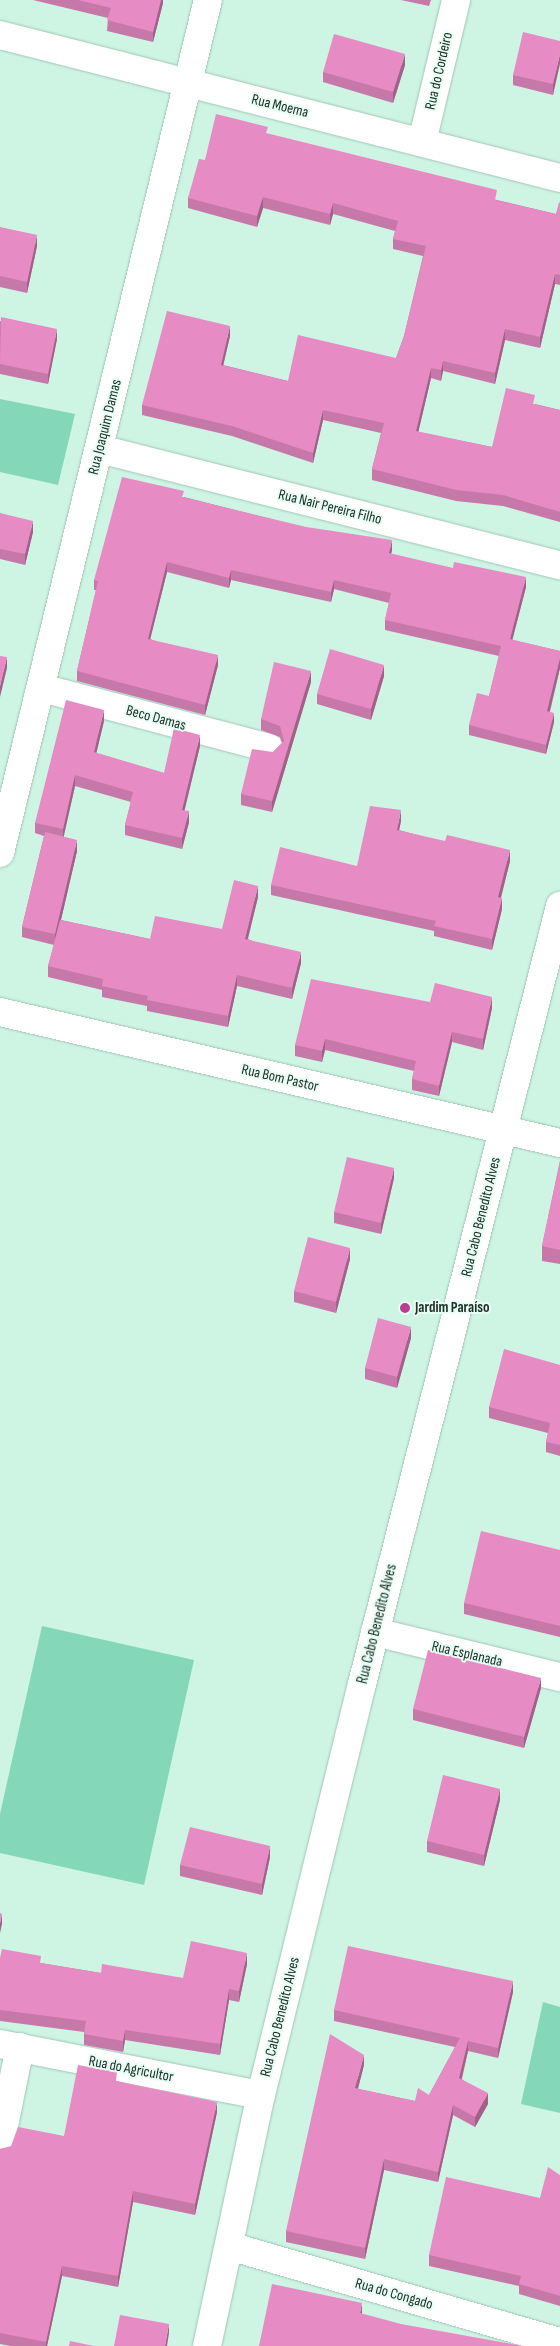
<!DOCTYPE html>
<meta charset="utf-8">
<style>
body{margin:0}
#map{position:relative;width:560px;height:2346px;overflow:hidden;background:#cef4e4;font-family:"Sofia Sans Condensed",sans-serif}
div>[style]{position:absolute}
.green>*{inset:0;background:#84d8b9}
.roads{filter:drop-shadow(0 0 1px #a0c5b6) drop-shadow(0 0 1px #a0c5b6)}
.street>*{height:28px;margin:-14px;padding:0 14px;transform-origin:14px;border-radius:14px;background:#fff}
.primary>*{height:28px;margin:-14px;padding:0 14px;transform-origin:14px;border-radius:14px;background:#fff}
.wall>*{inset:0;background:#c678a8}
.shaded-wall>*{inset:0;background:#a16188}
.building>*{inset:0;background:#e68bc3}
.dots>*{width:14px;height:14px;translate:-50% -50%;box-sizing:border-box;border:2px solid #e7fef4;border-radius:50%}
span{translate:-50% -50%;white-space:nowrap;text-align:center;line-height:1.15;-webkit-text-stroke:4px #e7fef4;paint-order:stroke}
.street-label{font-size:15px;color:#202f29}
.poi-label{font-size:15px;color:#202f29;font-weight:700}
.left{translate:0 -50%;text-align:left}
</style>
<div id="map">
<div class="green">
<div style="clip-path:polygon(0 399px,75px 414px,58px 485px,0 472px)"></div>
<div style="clip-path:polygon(42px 1626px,194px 1660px,144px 1885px,0 1853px,0 1814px)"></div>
<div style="clip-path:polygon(543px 2002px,560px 2007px,560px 2113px,521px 2104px)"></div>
</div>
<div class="roads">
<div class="street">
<div style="left:0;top:35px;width:578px;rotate:14.32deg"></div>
<div style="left:422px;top:142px;width:146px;rotate:-76.5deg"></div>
<div style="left:100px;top:449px;width:474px;rotate:14.2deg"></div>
<div style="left:42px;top:688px;width:235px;rotate:14.8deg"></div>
<div style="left:0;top:853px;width:878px;rotate:-76.3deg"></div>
<div style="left:0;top:1012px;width:575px;rotate:13.17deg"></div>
<div style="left:375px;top:1632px;width:190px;rotate:13.7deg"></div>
<div style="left:0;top:2044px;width:266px;rotate:11.1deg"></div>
<div style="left:0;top:2146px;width:101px;rotate:-78.6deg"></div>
<div style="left:229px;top:2246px;width:345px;rotate:16.2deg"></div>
</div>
<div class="primary">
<div style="left:207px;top:2346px;width:257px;rotate:-77.9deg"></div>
<div style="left:261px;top:2095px;width:423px;rotate:-76.2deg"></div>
<div style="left:362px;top:1684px;width:803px;rotate:-75.72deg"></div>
</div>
</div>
<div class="wall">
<div style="clip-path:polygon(33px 0,163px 0,163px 3px,153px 42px,107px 31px,108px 18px)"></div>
<div style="clip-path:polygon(401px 0,431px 0,429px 6px)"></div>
<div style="clip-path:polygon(560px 41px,553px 95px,513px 85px,513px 75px)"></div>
<div style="clip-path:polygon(405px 65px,393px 103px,323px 82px,323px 72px)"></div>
<div style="clip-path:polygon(268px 134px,497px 200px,556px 214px,560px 203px,560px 285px,555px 284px,540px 348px,505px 340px,495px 384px,443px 371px,441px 381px,431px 378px,418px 432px,492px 447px,535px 404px,560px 410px,560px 522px,503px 506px,456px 501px,372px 480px,372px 469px,381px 433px,323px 420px,313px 463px,232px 436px,142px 415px,142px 405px,230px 336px,223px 365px,288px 381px,396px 358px,404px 336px,423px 256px,393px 249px,393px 239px,395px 231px,333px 214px,330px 225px,263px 208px,257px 227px,188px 208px,188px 198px,205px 160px)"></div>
<div style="clip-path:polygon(0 227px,37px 246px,27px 293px,0 287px)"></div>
<div style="clip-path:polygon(0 321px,57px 339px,48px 384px,0 374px)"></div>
<div style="clip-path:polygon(184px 497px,392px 550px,391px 554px,526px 587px,512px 640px,560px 651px,560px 668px,550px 712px,554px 722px,546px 754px,469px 735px,469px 725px,489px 696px,499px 656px,385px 630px,385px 620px,389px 603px,334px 589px,331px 602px,231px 580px,229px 588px,167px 572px,150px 639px,218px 665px,205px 715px,77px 681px,77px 671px,96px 590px,94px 590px,94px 580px)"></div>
<div style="clip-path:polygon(0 513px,33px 532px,25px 565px,0 559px)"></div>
<div style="clip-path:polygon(384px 676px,371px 720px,317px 704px,317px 694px)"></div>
<div style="clip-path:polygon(311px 682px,272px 812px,241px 805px,241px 794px,273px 752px,282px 743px,280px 737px,261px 730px,261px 719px)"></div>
<div style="clip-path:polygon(104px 721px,96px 753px,164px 773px,200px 746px,184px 810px,189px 822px,182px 849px,125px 835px,125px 825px,131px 802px,75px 786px,63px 837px,77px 851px,61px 920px,150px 939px,222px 929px,258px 897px,248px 939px,301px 963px,292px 999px,237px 986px,228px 1027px,147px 1011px,147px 1006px,102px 997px,102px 990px,48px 977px,48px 966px,54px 945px,22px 937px,22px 927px,44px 836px,35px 833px,35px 823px)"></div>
<div style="clip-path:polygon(401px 821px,399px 830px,510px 861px,501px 898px,502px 909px,492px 950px,434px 936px,434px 931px,271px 895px,271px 885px,357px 866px)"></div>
<div style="clip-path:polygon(430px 1002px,492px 1008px,483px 1050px,452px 1042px,439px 1096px,412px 1090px,412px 1079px,414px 1071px,325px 1050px,322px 1062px,295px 1056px,295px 1045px)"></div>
<div style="clip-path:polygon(560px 1161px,560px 1264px,542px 1261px,542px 1246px)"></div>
<div style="clip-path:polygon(394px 1178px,381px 1234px,334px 1223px,334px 1212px)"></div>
<div style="clip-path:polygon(350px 1259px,336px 1313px,294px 1302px,294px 1291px)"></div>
<div style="clip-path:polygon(411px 1338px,397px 1388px,365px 1379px,365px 1368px)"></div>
<div style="clip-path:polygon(560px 1365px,560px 1456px,546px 1452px,546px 1442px,548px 1433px,489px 1418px,489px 1407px)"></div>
<div style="clip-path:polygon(560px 1550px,560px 1637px,464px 1614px,464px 1603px)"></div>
<div style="clip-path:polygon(541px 1688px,524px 1748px,413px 1720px,413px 1709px)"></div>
<div style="clip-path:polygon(500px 1800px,484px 1866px,427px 1852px,427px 1841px)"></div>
<div style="clip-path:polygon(270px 1857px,262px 1895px,180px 1876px,180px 1865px)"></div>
<div style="clip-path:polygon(0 1958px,41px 1963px,101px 1973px,183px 1978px,247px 1964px,239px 2002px,229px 2000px,220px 2055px,125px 2040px,123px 2052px,84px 2045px,84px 2032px,0 2021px)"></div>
<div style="clip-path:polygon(513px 1992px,498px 2058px,468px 2051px,462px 2079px,488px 2104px,475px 2127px,453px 2115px,438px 2182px,384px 2170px,365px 2259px,286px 2242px,286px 2231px,364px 2065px,358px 2089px,415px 2101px,429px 2095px,455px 2047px,334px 2021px,334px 2010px)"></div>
<div style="clip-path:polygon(117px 2081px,217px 2112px,195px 2215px,133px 2202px,118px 2287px,62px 2276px,47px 2346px,11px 2346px,0 2344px,0 2149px,64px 2136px)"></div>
<div style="clip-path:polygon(560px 2175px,560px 2306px,519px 2294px,519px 2286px,429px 2266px,429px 2255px,540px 2198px)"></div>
</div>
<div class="shaded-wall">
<div style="clip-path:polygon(161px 0,163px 0,163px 3px,153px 42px,153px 32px)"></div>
<div style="clip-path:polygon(405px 54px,405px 65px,393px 103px,393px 92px)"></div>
<div style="clip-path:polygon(560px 54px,560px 64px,553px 95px,553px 84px)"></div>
<div style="clip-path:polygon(263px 197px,263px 208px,257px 227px,257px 216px)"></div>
<div style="clip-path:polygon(333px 203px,333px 214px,330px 225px,330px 214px)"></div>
<div style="clip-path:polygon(37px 235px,37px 246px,27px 293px,27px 282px)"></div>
<div style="clip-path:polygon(555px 274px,555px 284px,540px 348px,540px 337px)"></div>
<div style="clip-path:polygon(230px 326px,230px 336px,221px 375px,221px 365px)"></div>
<div style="clip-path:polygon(57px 329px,57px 339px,48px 384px,48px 374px)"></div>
<div style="clip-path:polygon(505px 329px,505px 340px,495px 384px,495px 373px)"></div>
<div style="clip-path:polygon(443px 361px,443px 371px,441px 381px,441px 370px)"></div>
<div style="clip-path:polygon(431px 368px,431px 378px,416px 442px,416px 431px)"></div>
<div style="clip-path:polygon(323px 410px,323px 420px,313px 463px,313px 453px)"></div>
<div style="clip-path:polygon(33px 521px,33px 532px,25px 565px,25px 554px)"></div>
<div style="clip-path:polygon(392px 540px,392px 550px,389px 563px,389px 553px)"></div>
<div style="clip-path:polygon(167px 562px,167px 572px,148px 648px,148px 639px)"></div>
<div style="clip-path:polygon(231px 570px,231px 580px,229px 588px,229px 578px)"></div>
<div style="clip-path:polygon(526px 577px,526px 587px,510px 649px,510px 639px)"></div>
<div style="clip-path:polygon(334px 580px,334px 589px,331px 602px,331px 592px)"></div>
<div style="clip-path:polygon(218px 655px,218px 665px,205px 715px,205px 705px)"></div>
<div style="clip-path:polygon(7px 657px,7px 668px,0 697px,0 686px)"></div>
<div style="clip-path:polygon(560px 658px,560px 668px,547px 721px,547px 711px)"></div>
<div style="clip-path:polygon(384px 665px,384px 676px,371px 720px,371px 709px)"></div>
<div style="clip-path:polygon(311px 671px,311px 682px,272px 812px,272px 801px)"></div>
<div style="clip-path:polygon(104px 710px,104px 721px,94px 763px,94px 752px)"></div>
<div style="clip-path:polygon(554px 713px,554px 722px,546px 754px,546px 745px)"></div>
<div style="clip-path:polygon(200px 735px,200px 746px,182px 821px,182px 810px)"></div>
<div style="clip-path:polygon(75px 775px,75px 786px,63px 840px,63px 829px)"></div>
<div style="clip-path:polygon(401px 810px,401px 821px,397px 840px,397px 830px)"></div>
<div style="clip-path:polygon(189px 811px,189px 822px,182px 849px,182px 838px)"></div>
<div style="clip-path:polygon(77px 840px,77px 851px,55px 945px,55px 934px)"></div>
<div style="clip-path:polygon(510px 850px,510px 861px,498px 908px,498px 897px)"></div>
<div style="clip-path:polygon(258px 886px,258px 897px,245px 949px,245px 939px)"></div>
<div style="clip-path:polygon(502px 898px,502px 909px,492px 950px,492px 939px)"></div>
<div style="clip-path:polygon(301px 952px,301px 963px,292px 999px,292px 988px)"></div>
<div style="clip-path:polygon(237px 975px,237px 986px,228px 1027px,228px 1016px)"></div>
<div style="clip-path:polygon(492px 997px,492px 1008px,483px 1050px,483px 1039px)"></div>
<div style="clip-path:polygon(452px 1032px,452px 1042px,439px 1096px,439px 1086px)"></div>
<div style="clip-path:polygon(325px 1039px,325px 1050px,322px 1062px,322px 1051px)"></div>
<div style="clip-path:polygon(394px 1168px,394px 1178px,381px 1234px,381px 1223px)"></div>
<div style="clip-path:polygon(350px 1248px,350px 1259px,336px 1313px,336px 1302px)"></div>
<div style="clip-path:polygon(411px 1327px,411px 1338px,397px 1388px,397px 1377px)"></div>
<div style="clip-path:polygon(541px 1678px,541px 1688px,524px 1748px,524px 1737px)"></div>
<div style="clip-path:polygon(500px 1789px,500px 1800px,484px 1866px,484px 1855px)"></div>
<div style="clip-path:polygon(270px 1846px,270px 1857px,262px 1895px,262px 1884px)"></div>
<div style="clip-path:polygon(2px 1914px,2px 1924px,0 1933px,0 1923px)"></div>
<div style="clip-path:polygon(247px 1953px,247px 1964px,239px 2002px,239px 1991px)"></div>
<div style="clip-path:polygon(513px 1981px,513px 1992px,498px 2058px,498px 2048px)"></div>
<div style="clip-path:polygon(229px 1989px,229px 2000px,220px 2055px,220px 2044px)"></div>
<div style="clip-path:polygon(125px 2030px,125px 2040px,123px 2052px,123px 2041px)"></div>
<div style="clip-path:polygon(468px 2041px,468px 2051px,459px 2088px,459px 2078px)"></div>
<div style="clip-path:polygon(364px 2055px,364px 2065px,355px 2099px,355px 2088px)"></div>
<div style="clip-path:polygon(488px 2093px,488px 2104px,475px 2127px,475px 2117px)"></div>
<div style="clip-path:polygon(217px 2102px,217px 2112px,195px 2215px,195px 2204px)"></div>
<div style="clip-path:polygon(453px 2105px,453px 2115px,438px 2182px,438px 2172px)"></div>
<div style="clip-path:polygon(384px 2159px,384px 2170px,365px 2259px,365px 2248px)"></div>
<div style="clip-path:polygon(133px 2191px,133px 2202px,118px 2287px,118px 2276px)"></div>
<div style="clip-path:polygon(62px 2266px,62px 2276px,47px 2346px,46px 2346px,46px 2342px)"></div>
<div style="clip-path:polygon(362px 2303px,362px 2314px,360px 2313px)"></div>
<div style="clip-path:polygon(169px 2324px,169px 2333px,167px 2346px,165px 2346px)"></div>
</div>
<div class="building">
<div style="clip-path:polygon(78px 0,161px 0,153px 32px,107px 20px,111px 8px)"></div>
<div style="clip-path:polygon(523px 32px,560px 41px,560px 54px,553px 84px,513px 75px)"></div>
<div style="clip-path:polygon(334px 34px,405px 54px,393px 92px,323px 72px)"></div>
<div style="clip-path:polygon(216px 114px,268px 127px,266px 133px,497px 190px,495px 200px,556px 214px,559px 202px,560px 203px,560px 275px,555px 274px,540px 337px,505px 329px,495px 373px,443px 361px,441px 370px,431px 368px,416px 431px,492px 447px,506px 388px,535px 395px,533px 404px,560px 410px,560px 512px,503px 495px,456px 490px,372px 469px,384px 423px,323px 410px,313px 453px,232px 426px,142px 405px,167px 311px,230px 326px,221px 365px,288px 381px,298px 335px,396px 358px,404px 336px,426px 246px,393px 239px,398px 221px,333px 203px,330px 214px,263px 197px,257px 216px,188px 198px,199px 159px,205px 160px)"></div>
<div style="clip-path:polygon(0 227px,37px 235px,27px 282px,0 276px)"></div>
<div style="clip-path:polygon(1px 317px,57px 329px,48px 374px,0 364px)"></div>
<div style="clip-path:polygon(122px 477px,184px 491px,182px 497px,306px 527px,392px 540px,389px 553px,453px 568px,454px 562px,526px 577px,510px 639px,560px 651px,560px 658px,547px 711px,554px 713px,546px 745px,469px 725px,477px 693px,489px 696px,501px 646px,385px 620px,391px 593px,334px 580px,331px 592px,231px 570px,229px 578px,167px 562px,148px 639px,218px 655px,205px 705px,77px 671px,98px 581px,94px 580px)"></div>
<div style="clip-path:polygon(0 513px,33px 521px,25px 554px,0 549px)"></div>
<div style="clip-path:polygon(330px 649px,384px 665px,371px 709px,317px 694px)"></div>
<div style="clip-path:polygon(0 656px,7px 657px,0 686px)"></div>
<div style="clip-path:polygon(274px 662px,311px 671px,272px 801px,241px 794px,252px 749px,273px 752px,284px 741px,280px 726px,261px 719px)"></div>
<div style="clip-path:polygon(66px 700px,104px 710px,94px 752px,164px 773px,174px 728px,200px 735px,182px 810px,189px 811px,182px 838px,125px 825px,133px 792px,75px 775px,63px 829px,35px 823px)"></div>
<div style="clip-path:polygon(370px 806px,401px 810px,397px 830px,445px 841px,447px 835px,510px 850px,498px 897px,502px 898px,492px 939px,434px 926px,436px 921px,271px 885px,280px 847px,357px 866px)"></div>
<div style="clip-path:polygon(45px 832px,77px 840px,55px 934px,22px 927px)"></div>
<div style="clip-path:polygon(234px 880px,258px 886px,245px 939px,301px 952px,292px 988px,237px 975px,228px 1016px,147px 1000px,148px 996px,102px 986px,103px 979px,48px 966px,60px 920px,150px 939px,155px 916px,222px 929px)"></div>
<div style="clip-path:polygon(311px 979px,430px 1002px,435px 983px,492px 997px,483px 1039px,452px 1032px,439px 1086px,412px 1079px,416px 1061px,325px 1039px,322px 1051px,295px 1045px)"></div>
<div style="clip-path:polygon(347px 1157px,394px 1168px,381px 1223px,334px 1212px)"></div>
<div style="clip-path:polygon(560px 1161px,560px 1250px,542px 1246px)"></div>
<div style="clip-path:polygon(308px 1237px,350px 1248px,336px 1302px,294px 1291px)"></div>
<div style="clip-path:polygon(378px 1318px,411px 1327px,397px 1377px,365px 1368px)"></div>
<div style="clip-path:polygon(504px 1349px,560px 1365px,560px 1445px,546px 1442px,550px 1423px,489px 1407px)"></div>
<div style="clip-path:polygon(481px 1531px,560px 1550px,560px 1626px,464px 1603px)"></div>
<div style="clip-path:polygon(428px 1650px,541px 1678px,524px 1737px,413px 1709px)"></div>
<div style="clip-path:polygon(443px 1775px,500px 1789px,484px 1855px,427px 1841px)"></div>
<div style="clip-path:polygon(190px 1827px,270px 1846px,262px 1884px,180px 1865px)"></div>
<div style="clip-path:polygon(0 1913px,2px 1914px,0 1923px)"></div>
<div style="clip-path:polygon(191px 1941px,247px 1953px,239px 1991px,229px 1989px,220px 2044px,125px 2030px,123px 2041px,84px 2034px,86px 2021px,0 2010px,0 1958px,2px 1949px,41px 1956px,40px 1963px,101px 1973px,102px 1964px,183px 1978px)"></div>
<div style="clip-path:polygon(348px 1946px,513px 1981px,498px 2048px,468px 2041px,459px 2078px,488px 2093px,475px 2117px,453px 2105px,438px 2172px,384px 2159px,365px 2248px,286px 2231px,330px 2034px,364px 2055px,355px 2088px,415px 2101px,418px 2088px,429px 2095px,460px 2038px,334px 2010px)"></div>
<div style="clip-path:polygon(78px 2065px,117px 2072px,116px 2081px,217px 2102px,195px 2204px,133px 2191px,118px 2276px,62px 2266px,46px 2342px,0 2333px,0 2149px,11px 2146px,18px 2127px,64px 2136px)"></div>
<div style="clip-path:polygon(548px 2167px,560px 2175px,560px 2296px,519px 2284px,521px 2276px,429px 2255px,446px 2177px,540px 2198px)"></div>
<div style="clip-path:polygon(272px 2284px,362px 2303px,360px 2313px,401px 2324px,523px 2346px,259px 2346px)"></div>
<div style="clip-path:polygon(120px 2315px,169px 2324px,165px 2346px,114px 2346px)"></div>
<div style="clip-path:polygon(70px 2341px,94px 2346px,69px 2346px)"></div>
</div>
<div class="dots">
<div style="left:405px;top:1308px;background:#b93f90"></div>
</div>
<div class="street-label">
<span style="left:439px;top:71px;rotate:-77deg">Rua do Cordeiro</span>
<span style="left:280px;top:106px;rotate:14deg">Rua Moema</span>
<span style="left:105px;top:427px;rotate:-76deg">Rua Joaquim Damas</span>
<span style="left:330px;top:507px;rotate:14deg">Rua Nair Pereira Filho</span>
<span style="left:156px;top:718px;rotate:15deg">Beco Damas</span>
<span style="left:280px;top:1078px;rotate:13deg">Rua Bom Pastor</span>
<span style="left:481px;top:1217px;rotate:-76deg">Rua Cabo Benedito Alves</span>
<span style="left:377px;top:1624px;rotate:-76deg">Rua Cabo Benedito Alves</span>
<span style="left:467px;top:1654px;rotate:13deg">Rua Esplanada</span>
<span style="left:280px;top:2017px;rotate:-76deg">Rua Cabo Benedito Alves</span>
<span style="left:131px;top:2069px;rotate:11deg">Rua do Agricultor</span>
<span style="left:394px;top:2294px;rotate:16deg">Rua do Congado</span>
</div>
<div class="poi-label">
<span class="left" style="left:415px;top:1308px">Jardim Paraíso</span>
</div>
</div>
